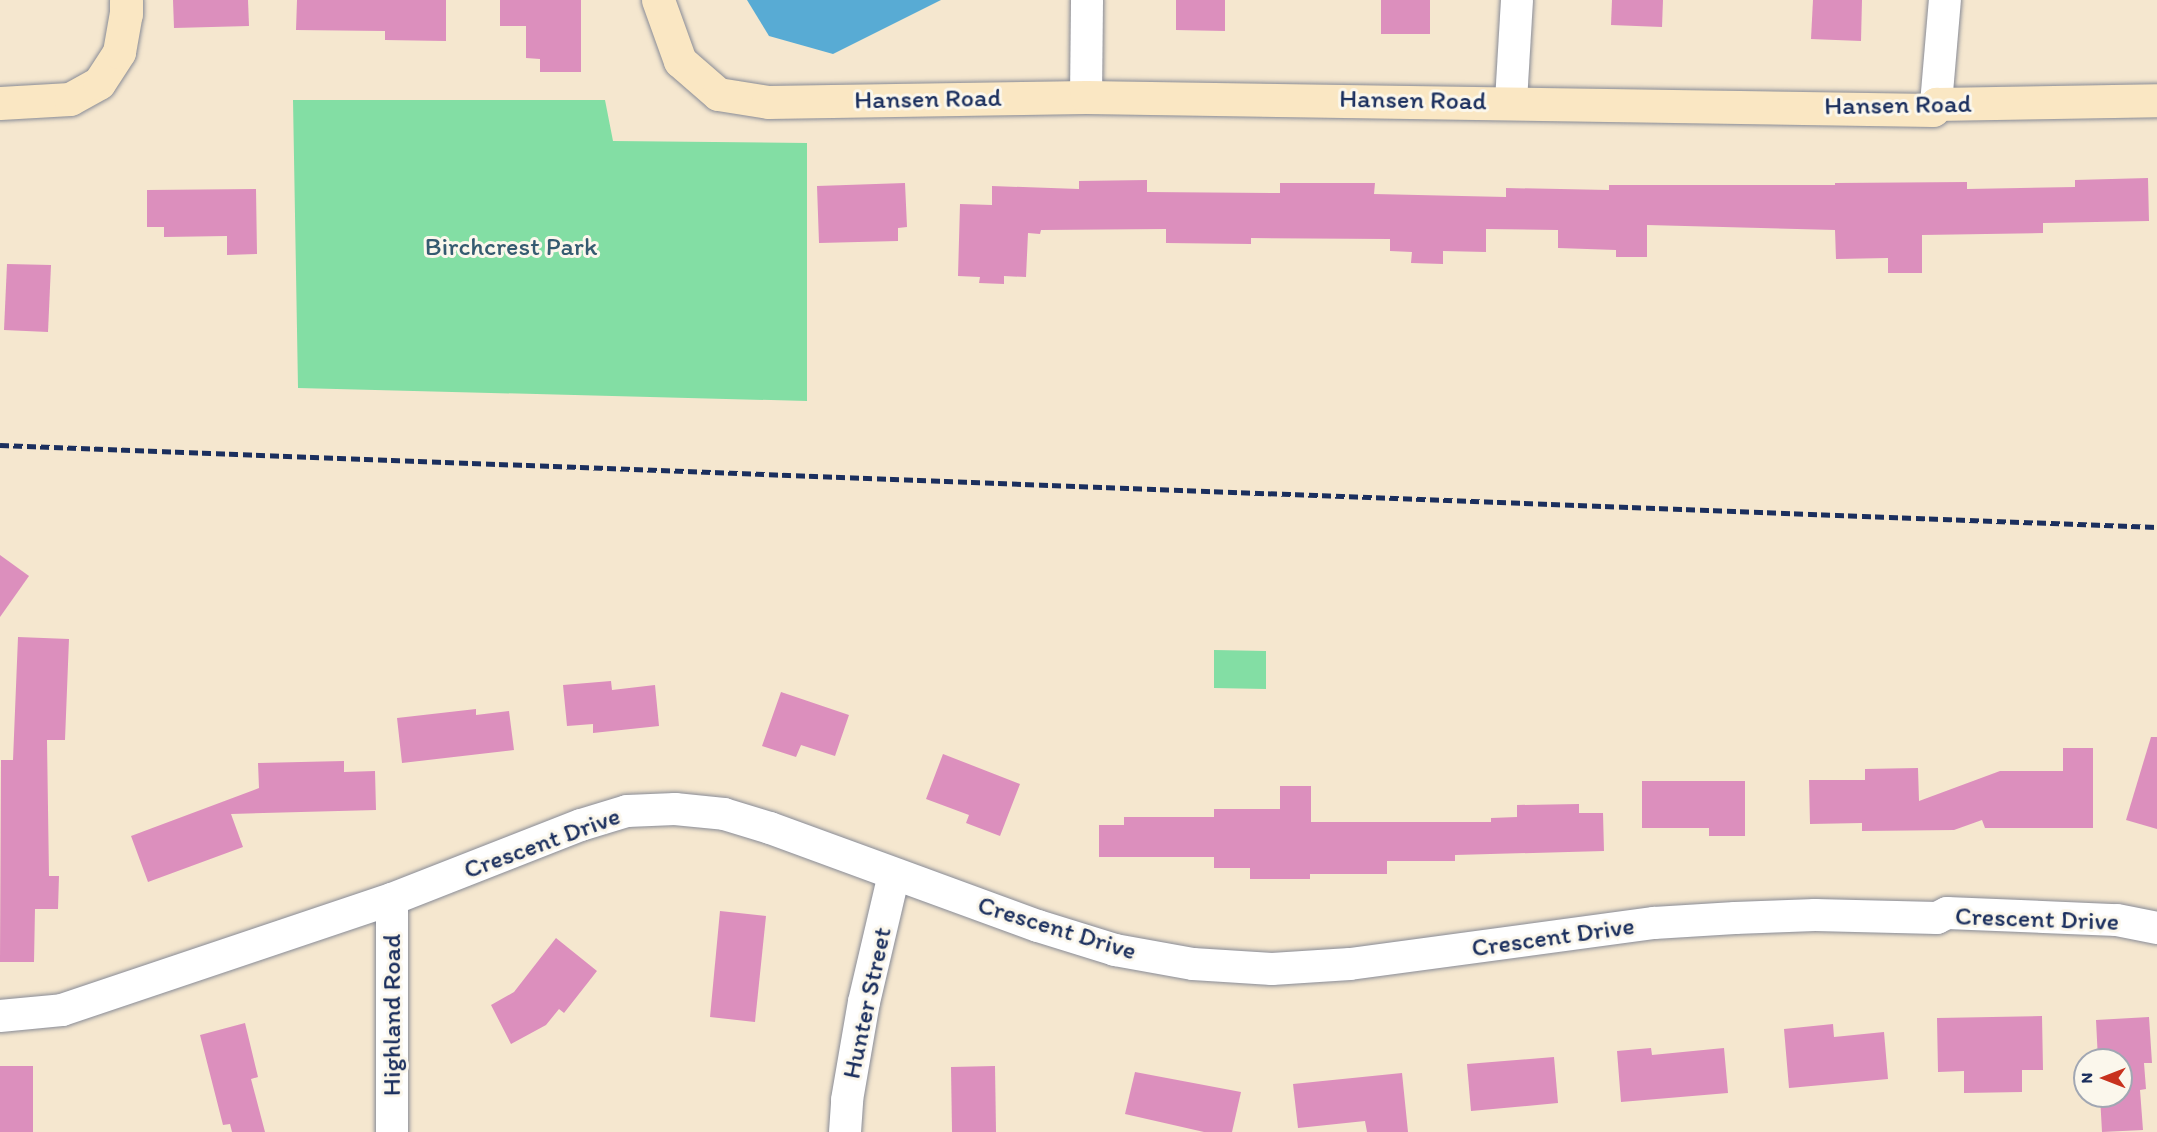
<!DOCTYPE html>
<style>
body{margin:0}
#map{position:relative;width:2157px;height:1132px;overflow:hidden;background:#f5e7cf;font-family:Itim,sans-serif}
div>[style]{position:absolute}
.green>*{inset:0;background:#83dea4}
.water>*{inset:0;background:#58abd4}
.building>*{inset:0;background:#dc8fbd}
.roads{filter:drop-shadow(0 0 2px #888b96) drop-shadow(0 0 2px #888b96)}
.street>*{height:32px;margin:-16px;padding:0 16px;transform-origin:16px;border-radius:16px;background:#fff}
.secondary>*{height:33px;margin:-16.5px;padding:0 16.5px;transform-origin:16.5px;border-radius:16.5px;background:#fae7c3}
.rail>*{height:4.5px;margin-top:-2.25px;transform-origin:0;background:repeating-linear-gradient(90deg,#1b2f5e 0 9px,transparent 0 13.5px)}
span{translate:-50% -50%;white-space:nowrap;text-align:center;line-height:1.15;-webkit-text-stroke:6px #fbf7ec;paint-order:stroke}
.street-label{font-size:26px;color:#1b2f5e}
.park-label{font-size:26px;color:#355b70}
.north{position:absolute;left:2073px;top:1048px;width:60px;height:60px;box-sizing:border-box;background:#fbf7ec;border:2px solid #a1a7b3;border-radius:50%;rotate:270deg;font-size:16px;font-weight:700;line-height:24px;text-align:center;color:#1b2f5e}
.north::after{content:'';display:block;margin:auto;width:21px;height:27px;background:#c8321e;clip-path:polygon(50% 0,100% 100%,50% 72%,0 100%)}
</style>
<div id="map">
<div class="green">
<div style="clip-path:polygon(293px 100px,605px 100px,613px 141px,807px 143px,807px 401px,298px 388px)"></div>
<div style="clip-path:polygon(1214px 650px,1266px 651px,1266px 689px,1214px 688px)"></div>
</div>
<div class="water">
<div style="clip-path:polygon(747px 0,941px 0,833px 54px,769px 36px)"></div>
</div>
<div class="building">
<div style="clip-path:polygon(173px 0,248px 0,249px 26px,174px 28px)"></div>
<div style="clip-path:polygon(297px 0,446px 0,446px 41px,385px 40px,385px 31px,296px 30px)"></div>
<div style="clip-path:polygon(500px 0,581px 0,581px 72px,540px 72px,540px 59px,526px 58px,526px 26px,500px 26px)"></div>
<div style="clip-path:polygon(1176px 0,1225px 0,1225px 31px,1176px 30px)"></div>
<div style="clip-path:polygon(1381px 0,1430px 0,1430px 34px,1381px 34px)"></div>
<div style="clip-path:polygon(1612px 0,1663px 0,1662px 27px,1611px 25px)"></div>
<div style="clip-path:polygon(1813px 0,1862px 0,1861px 41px,1811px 39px)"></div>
<div style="clip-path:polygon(2148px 178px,2149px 221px,2043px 223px,2043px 233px,1922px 235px,1922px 273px,1888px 273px,1888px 258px,1836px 259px,1835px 230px,1647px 225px,1647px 257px,1616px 257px,1616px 250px,1558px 248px,1558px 230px,1486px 229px,1486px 252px,1443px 251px,1443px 264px,1411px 263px,1412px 252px,1390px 251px,1390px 239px,1251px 238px,1251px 244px,1166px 243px,1166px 229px,1041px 230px,1040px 234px,1028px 233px,1026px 277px,1004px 276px,1004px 284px,979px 283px,980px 277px,958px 276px,960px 204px,992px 205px,992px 186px,1079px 189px,1079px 181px,1147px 180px,1147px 192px,1280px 193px,1280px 183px,1375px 183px,1374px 194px,1506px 197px,1506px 188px,1609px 190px,1609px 185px,1835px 185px,1835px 183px,1967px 182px,1967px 189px,2075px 187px,2075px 180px)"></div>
<div style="clip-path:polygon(905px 183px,907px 227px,898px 228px,898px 241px,819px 243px,817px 186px)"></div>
<div style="clip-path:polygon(256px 189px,257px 254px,227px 255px,227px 236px,164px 237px,164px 227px,147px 227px,147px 190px)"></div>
<div style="clip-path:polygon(7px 264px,51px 265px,48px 332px,4px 330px)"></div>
<div style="clip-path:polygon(0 555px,29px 576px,0 617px)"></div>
<div style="clip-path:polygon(18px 637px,69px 639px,65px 740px,47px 740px,49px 876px,59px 876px,58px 909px,35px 909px,34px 962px,0 962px,1px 760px,13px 760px)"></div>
<div style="clip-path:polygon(611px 681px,612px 690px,655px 685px,659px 726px,593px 733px,593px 724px,567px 726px,563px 685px)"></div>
<div style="clip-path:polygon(781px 692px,849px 715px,835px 756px,801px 745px,796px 757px,762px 746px)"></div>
<div style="clip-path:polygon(476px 709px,476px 715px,509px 711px,514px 750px,402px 763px,397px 718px)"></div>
<div style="clip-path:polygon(2151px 737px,2157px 737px,2157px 829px,2126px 820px)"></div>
<div style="clip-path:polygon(2063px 748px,2093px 748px,2093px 828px,1985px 828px,1982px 820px,1954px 830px,1862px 831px,1862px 823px,1810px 824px,1809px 780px,1865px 780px,1865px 769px,1918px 768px,1919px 801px,2000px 771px,2063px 771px)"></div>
<div style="clip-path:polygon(943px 754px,1020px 784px,1000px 836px,966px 823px,969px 815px,926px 799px)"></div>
<div style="clip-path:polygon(344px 761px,344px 772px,375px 771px,376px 810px,231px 814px,243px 847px,148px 882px,131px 836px,259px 788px,258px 763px)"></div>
<div style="clip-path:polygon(1642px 781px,1745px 781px,1745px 836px,1709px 836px,1709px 828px,1642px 828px)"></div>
<div style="clip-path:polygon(1280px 786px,1311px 786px,1311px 822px,1491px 822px,1491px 818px,1517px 817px,1517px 805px,1579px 804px,1579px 813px,1603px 813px,1604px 851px,1455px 855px,1455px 861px,1387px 861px,1387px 874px,1310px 874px,1310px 879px,1250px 879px,1250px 868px,1214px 868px,1214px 857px,1099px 857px,1099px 825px,1124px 825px,1124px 817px,1214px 817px,1214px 809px,1280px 809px)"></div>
<div style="clip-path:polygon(720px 911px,766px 916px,755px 1022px,710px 1017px)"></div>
<div style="clip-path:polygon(556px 938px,597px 971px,564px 1013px,559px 1009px,546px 1025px,511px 1044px,491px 1005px,514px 992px)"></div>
<div style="clip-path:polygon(2042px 1016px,2043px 1070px,2022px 1070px,2022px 1092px,1964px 1093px,1964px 1071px,1938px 1072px,1937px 1018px)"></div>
<div style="clip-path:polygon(2149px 1017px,2152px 1063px,2144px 1063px,2146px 1089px,2140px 1090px,2143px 1130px,2102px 1132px,2100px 1096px,2121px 1096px,2121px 1060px,2098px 1060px,2096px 1020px)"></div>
<div style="clip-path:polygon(245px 1023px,258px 1077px,251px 1079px,265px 1132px,232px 1132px,230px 1124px,223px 1125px,200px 1035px)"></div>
<div style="clip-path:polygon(1833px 1024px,1834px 1037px,1884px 1032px,1888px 1079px,1789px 1088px,1784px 1029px)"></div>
<div style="clip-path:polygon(1651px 1048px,1652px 1055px,1724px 1048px,1728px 1093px,1621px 1102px,1617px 1051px)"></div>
<div style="clip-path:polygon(1554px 1057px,1558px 1103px,1471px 1111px,1467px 1064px)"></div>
<div style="clip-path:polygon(0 1066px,33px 1066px,33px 1132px,0 1132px)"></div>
<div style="clip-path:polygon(995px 1066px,996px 1132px,952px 1132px,951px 1067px)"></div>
<div style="clip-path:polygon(1135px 1072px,1241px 1092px,1232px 1132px,1204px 1132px,1125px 1114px)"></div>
<div style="clip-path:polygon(1402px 1073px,1408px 1132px,1367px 1132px,1365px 1121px,1298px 1128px,1293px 1084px)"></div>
</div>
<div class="roads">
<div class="street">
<div style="left:1086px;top:97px;width:97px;rotate:-89.4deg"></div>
<div style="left:1511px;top:101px;width:101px;rotate:-86.6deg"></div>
<div style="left:1936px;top:104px;width:104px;rotate:-85.1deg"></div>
<div style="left:0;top:1016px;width:62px;rotate:-5.5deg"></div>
<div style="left:62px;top:1010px;width:348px;rotate:-18.6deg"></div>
<div style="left:392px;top:899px;width:203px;rotate:-21.4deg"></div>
<div style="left:581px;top:825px;width:48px;rotate:-16.9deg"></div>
<div style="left:627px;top:811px;width:48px;rotate:-2.4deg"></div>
<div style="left:675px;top:809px;width:49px;rotate:5.8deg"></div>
<div style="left:724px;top:814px;width:48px;rotate:16.9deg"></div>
<div style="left:770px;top:828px;width:285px;rotate:20.1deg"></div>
<div style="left:1038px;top:926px;width:81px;rotate:17.3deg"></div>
<div style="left:1115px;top:950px;width:79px;rotate:10.2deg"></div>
<div style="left:1193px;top:964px;width:79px;rotate:3.6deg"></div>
<div style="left:1272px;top:969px;width:78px;rotate:-3.7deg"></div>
<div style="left:1350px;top:964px;width:307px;rotate:-7.7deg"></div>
<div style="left:1654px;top:923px;width:81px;rotate:-3.5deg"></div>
<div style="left:1735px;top:918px;width:80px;rotate:-2.1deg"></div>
<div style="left:1815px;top:915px;width:122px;rotate:1.4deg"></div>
<div style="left:1937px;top:918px;width:11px;rotate:-27deg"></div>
<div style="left:1947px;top:913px;width:170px;rotate:2.4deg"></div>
<div style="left:2117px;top:920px;width:41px;rotate:11.3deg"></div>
<div style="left:392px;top:1132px;width:233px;rotate:-90deg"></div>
<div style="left:845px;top:1132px;width:32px;rotate:-86deg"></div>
<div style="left:847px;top:1100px;width:99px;rotate:-80.2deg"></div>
<div style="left:864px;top:1002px;width:131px;rotate:-76.8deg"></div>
</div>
<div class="secondary">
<div style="left:658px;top:0;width:65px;rotate:70.2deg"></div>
<div style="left:680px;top:61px;width:50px;rotate:41deg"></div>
<div style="left:718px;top:94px;width:51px;rotate:9.1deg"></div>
<div style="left:768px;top:102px;width:318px;rotate:-0.9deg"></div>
<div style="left:1086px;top:97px;width:847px;rotate:0.88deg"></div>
<div style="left:1933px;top:110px;width:7px;rotate:-63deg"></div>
<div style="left:1936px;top:104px;width:221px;rotate:-1deg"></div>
<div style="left:0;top:103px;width:70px;rotate:-3.3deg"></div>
<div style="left:70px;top:99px;width:33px;rotate:-29deg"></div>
<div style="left:99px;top:83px;width:37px;rotate:-57deg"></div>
<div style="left:119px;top:52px;width:39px;rotate:-80deg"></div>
<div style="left:126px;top:14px;width:14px;rotate:-90deg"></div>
</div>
</div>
<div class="rail">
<div style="left:0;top:445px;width:2159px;rotate:2.18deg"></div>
</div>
<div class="street-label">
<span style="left:928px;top:99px;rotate:-1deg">Hansen Road</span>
<span style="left:1413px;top:100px;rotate:1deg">Hansen Road</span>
<span style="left:1898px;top:105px;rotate:-1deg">Hansen Road</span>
<span style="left:542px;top:843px;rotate:-20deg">Crescent Drive</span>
<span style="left:2037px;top:919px;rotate:2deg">Crescent Drive</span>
<span style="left:1057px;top:928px;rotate:17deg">Crescent Drive</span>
<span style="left:1553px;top:937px;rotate:-8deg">Crescent Drive</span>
<span style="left:867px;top:1003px;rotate:-78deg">Hunter Street</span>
<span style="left:392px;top:1015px;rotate:-90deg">Highland Road</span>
</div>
<div class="park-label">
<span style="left:511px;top:247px">Birchcrest Park</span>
</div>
<div class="north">N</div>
</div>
